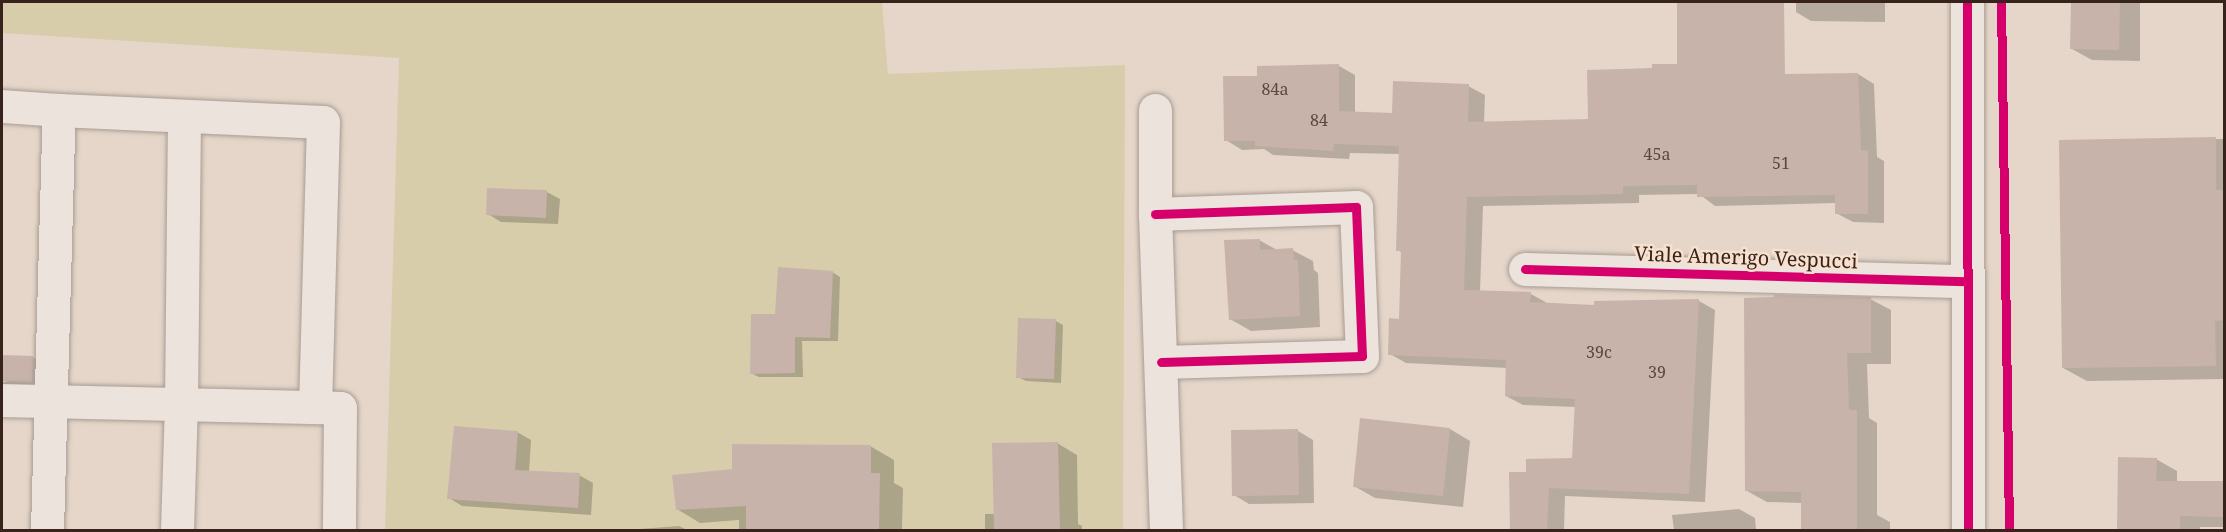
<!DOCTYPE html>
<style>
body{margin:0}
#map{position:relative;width:2226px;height:532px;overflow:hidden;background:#e5d6c9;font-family:"Noto Serif",serif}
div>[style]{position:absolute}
.green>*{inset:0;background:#d8cdab}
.shadow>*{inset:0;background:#0003}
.building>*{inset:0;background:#c8b3aa}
.roads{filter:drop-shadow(0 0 2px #a99c93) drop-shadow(0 0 2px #a99c93)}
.minor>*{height:33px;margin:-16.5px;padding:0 16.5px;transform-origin:16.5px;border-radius:16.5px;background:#ece3dc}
.cycleway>*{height:9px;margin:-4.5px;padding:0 4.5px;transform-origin:4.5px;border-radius:4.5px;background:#d6006c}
span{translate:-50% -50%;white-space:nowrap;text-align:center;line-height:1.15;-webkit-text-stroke:5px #f7e1ce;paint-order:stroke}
.number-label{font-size:16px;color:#5b4640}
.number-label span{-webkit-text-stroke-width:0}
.street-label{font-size:20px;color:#37221c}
.frame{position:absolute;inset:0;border:3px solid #37221c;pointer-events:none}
</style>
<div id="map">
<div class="green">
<div style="clip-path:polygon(2px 2px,882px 2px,888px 74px,1125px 65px,1123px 530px,385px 530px,399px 58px,2px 33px)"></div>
</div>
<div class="shadow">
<div style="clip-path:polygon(1679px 2px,1758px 2px,1758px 146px,1858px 74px,1874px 84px,1877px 157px,1884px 161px,1884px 223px,1853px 222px,1836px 213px,1836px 203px,1715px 206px,1699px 194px,1639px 195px,1639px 203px,1483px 206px,1480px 292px,1531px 294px,1547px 303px,1596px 306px,1596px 302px,1699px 301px,1715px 310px,1705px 502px,1565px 496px,1564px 530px,1504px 530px,1511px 530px,1528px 474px,1574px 459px,1576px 407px,1523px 405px,1506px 396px,1507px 368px,1406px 363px,1390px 354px,1400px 320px,1403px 253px,1397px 250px,1400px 154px,1350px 153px,1349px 159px,1273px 155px,1264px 149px,1242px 150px,1226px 140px,1258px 78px,1339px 66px,1355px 75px,1355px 113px,1394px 114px,1468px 86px,1485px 95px,1484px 123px,1589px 121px,1654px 70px,1679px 66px)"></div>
<div style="clip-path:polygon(1796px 2px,1885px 2px,1885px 22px,1811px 21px,1796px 12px)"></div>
<div style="clip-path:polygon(2072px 2px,2140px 2px,2140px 61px,2092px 60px,2072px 49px)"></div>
<div style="clip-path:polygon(2224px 139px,2224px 379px,2087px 381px,2063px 368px,2060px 141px)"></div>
<div style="clip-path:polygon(547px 192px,560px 199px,558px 224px,501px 222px,488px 214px)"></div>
<div style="clip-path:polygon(1259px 240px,1277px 250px,1292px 250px,1313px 261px,1314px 270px,1318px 273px,1320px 327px,1251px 331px,1230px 319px)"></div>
<div style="clip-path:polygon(832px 272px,840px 277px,838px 341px,802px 341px,803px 377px,759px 377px,751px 373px,776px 316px)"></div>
<div style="clip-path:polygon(1870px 299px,1891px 310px,1891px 364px,1867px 364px,1869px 418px,1877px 423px,1877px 515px,1890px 522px,1890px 530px,1802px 530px,1802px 503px,1767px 502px,1747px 491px)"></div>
<div style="clip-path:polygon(1056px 321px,1063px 325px,1061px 383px,1026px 381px,1018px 377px)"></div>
<div style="clip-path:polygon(2px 357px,33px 357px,48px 366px,47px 390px,2px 394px,2px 383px,9px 381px,9px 378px,2px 380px)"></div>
<div style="clip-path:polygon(1450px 429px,1470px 441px,1463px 507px,1375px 498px,1354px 486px)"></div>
<div style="clip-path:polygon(1298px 431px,1313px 440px,1314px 503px,1249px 504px,1234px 495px)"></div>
<div style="clip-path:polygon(517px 432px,531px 440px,529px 472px,579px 475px,593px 483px,591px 515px,462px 506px,449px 498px)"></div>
<div style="clip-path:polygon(1057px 443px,1077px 455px,1078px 524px,1082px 526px,1082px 530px,985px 530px,985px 514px,995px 514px)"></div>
<div style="clip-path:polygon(870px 446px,894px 460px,894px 483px,903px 488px,902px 530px,739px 530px,739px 520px,700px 523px,677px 509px,734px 470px)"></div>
<div style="clip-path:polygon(2156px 459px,2177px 471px,2177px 482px,2224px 483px,2224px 527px,2200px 527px,2200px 530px,2119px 530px)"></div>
<div style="clip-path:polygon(1739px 509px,1755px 518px,1756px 530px,1674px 530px,1672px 515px)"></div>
<div style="clip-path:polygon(679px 526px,687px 530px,640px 530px,639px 529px)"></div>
</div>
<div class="building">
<div style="clip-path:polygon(1677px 2px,1784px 2px,1785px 74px,1858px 73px,1861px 150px,1868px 151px,1868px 214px,1835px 214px,1835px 195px,1697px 197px,1697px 185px,1623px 186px,1623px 194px,1467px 197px,1464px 290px,1531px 292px,1530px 302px,1594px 305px,1594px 301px,1699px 299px,1689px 494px,1549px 488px,1547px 531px,1510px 531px,1509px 472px,1526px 472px,1526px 459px,1572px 458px,1575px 399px,1505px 396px,1506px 360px,1388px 355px,1389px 318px,1399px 319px,1401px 251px,1396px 251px,1399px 146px,1334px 144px,1333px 151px,1255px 146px,1255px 141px,1224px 141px,1223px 76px,1257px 76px,1257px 66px,1339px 64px,1339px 111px,1392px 113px,1393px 81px,1469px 84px,1468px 122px,1588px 119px,1587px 70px,1652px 68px,1652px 64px,1677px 64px)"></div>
<div style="clip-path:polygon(2071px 2px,2120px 2px,2119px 50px,2070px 49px)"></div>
<div style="clip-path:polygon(2216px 137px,2216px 190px,2224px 190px,2224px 320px,2215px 321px,2216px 366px,2062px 368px,2059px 140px)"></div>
<div style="clip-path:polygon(487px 188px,547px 190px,546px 218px,486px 215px)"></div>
<div style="clip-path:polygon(1260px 239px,1260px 250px,1293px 248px,1294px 260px,1298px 260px,1300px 316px,1229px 320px,1224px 240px)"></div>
<div style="clip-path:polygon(778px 267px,833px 271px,830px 338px,795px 337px,795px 373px,750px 374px,751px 314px,775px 314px)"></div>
<div style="clip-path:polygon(1774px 295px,1871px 297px,1871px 353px,1847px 353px,1849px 410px,1857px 410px,1857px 531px,1801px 531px,1801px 492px,1745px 491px,1744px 298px,1774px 297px)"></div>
<div style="clip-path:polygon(1018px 318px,1056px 319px,1054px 379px,1016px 378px)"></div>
<div style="clip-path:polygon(2px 355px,33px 356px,32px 382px,2px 381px)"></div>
<div style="clip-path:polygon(1360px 418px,1450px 428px,1443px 496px,1353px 487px)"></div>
<div style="clip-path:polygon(454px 426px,518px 431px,515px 470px,580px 473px,578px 508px,447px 499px)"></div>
<div style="clip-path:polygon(1298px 429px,1299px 495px,1232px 496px,1231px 430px)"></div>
<div style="clip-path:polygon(1058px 442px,1060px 531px,994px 531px,992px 443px)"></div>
<div style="clip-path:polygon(732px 444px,871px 445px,871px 473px,880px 473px,879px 531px,746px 531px,746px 506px,676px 510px,672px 475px,732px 469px)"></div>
<div style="clip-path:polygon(2118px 457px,2157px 458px,2156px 481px,2224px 481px,2224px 517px,2180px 516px,2180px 531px,2117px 531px)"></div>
</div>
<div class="roads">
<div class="minor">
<div style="left:1967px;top:2px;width:528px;rotate:89.89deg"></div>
<div style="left:2px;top:106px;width:57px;rotate:4deg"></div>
<div style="left:1155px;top:110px;width:104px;rotate:90deg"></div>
<div style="left:1155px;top:214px;width:316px;rotate:88deg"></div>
<div style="left:1155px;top:214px;width:201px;rotate:-2deg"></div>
<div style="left:1356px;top:207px;width:149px;rotate:87.7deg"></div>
<div style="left:1362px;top:356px;width:201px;rotate:178.3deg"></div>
<div style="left:1525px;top:269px;width:441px;rotate:1.6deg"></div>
<div style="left:2px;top:400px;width:313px;rotate:1.3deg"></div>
<div style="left:47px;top:530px;width:420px;rotate:-88.4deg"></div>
<div style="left:59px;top:110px;width:264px;rotate:2.6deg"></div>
<div style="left:323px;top:122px;width:285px;rotate:91.6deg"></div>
<div style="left:315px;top:407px;width:25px;rotate:2deg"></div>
<div style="left:340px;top:408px;width:122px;rotate:90.5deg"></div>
<div style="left:177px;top:530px;width:127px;rotate:-88.2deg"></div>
<div style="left:181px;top:403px;width:287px;rotate:-89.4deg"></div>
</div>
</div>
<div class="cycleway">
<div style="left:1967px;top:2px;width:528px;rotate:89.89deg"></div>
<div style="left:2001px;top:2px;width:528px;rotate:89.13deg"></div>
<div style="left:1155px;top:214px;width:201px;rotate:-2deg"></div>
<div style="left:1356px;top:207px;width:149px;rotate:87.7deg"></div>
<div style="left:1362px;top:356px;width:201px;rotate:178.3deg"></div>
<div style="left:1525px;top:269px;width:441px;rotate:1.6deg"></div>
</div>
<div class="number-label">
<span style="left:1275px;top:89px">84a</span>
<span style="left:1319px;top:120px">84</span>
<span style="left:1657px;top:154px">45a</span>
<span style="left:1781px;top:163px">51</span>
<span style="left:1599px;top:352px">39c</span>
<span style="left:1657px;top:372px">39</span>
</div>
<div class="street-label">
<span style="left:1746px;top:257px;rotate:2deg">Viale Amerigo Vespucci</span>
</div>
<div class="frame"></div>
</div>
